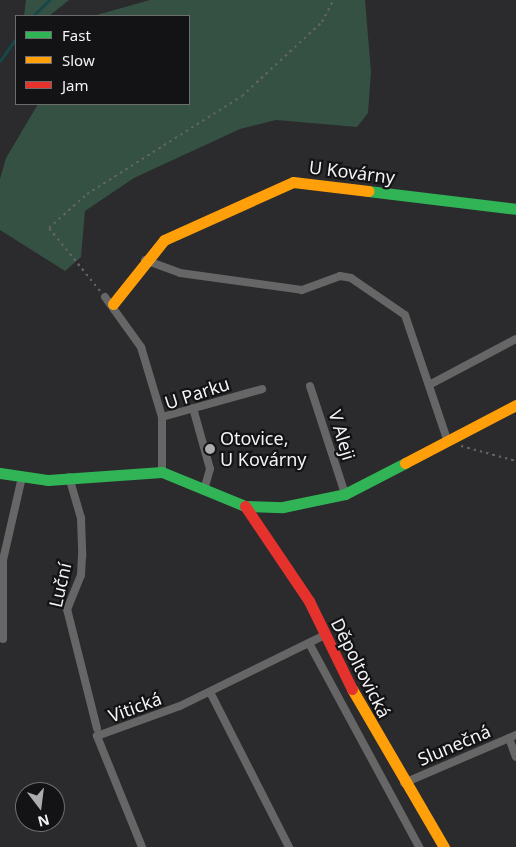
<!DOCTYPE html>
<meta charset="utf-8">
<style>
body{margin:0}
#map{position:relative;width:516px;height:847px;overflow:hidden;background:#2b2a2d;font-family:"Noto Sans",sans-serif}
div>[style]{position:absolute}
.green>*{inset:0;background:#345144}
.stream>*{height:3px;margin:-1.5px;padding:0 1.5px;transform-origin:1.5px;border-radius:1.5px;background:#174748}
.path>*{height:2px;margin-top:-1px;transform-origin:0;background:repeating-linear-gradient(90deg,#646465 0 2.5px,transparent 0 6.5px)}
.street>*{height:8px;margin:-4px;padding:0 4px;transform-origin:4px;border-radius:4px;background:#666667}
.fast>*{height:11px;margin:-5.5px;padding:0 5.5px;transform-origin:5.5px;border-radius:5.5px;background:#30b455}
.slow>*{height:11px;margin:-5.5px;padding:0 5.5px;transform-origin:5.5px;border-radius:5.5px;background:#ff9f0a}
.jam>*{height:11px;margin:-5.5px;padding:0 5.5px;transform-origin:5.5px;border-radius:5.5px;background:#e5322d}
.dots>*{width:14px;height:14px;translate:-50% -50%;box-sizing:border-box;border:2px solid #131214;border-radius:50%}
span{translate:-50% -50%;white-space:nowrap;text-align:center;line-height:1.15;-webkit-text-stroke:4.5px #131214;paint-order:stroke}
.street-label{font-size:18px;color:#f3f2f5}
.poi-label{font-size:18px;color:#f3f2f5}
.left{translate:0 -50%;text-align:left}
.legend{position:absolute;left:15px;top:15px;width:175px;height:90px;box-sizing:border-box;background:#131214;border:1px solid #6d6c6e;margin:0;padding:6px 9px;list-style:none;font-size:15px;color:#f3f2f5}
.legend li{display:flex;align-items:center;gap:10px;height:25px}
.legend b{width:25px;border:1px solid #6d6c6e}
.north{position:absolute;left:15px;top:782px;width:50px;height:50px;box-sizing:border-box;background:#131214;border:1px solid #6d6c6e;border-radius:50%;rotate:165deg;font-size:14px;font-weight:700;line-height:20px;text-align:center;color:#f3f2f5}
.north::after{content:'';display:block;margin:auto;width:18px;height:22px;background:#adacaf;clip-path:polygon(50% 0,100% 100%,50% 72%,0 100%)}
</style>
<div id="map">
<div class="green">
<div style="clip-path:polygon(26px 0,69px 0,49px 16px,24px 16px)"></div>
<div style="clip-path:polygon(150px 0,365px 0,371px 72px,368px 113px,357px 127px,276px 120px,240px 129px,134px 178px,85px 211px,81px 257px,65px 271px,0 230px,0 179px,6px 158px,38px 104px,189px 104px,189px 16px,93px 16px)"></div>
</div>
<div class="stream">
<div style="left:33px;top:16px;width:23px;rotate:-45deg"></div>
<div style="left:0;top:61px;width:28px;rotate:-55deg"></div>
</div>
<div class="path">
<div style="left:100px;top:291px;width:81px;rotate:-129deg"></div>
<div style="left:49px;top:228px;width:51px;rotate:-41.8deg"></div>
<div style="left:87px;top:194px;width:183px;rotate:-32.3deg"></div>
<div style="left:242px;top:96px;width:109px;rotate:-42.8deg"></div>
<div style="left:322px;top:22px;width:25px;rotate:-63deg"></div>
<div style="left:461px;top:446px;width:57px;rotate:15.3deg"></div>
</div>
<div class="street">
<div style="left:145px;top:260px;width:37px;rotate:20deg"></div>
<div style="left:180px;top:273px;width:123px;rotate:7.9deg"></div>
<div style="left:302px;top:290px;width:40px;rotate:-20.2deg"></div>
<div style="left:340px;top:276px;width:11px;rotate:10deg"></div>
<div style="left:351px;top:278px;width:65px;rotate:34.4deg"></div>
<div style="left:405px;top:315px;width:134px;rotate:71.3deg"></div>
<div style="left:105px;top:297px;width:62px;rotate:54.2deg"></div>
<div style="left:141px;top:347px;width:73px;rotate:73.3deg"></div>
<div style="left:162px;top:417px;width:55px;rotate:90deg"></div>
<div style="left:429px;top:385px;width:98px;rotate:-27.9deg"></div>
<div style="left:310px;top:386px;width:114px;rotate:72deg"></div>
<div style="left:193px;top:408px;width:63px;rotate:74.4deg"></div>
<div style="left:210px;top:469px;width:19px;rotate:106deg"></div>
<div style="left:162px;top:417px;width:104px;rotate:-15.6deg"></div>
<div style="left:69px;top:477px;width:43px;rotate:73.7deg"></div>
<div style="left:81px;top:518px;width:38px;rotate:88deg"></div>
<div style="left:82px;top:556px;width:19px;rotate:93deg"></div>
<div style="left:81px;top:575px;width:37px;rotate:112deg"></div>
<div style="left:67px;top:609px;width:123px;rotate:75.9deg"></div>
<div style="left:3px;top:639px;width:79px;rotate:-90deg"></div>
<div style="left:3px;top:560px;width:85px;rotate:-77.1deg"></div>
<div style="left:310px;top:645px;width:230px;rotate:61.6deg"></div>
<div style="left:210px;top:692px;width:174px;rotate:63deg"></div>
<div style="left:509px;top:738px;width:20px;rotate:70deg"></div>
<div style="left:404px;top:783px;width:122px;rotate:-23.2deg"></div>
<div style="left:142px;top:847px;width:120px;rotate:-112.1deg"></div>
<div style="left:97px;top:736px;width:88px;rotate:-19.9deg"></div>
<div style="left:180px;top:706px;width:161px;rotate:-26.1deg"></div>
</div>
<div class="fast">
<div style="left:368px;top:191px;width:149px;rotate:6.9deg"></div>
<div style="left:0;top:473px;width:49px;rotate:8.3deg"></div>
<div style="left:48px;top:480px;width:114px;rotate:-4deg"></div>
<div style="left:162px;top:472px;width:90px;rotate:22.3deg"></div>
<div style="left:245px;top:506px;width:38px;rotate:2deg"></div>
<div style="left:283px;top:507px;width:63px;rotate:-11.8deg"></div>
<div style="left:345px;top:494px;width:68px;rotate:-27.3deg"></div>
</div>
<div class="slow">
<div style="left:113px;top:304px;width:82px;rotate:-51.4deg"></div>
<div style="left:164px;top:240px;width:141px;rotate:-24.2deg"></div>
<div style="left:293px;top:182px;width:76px;rotate:6.8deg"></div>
<div style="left:405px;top:463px;width:125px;rotate:-27.6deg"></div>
<div style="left:352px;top:689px;width:183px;rotate:59.8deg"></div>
</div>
<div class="jam">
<div style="left:245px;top:506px;width:115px;rotate:56deg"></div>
<div style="left:309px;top:601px;width:98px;rotate:64deg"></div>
</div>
<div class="dots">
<div style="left:210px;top:449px;background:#adacaf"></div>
</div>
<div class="street-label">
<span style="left:352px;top:172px;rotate:7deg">U Kovárny</span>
<span style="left:197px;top:393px;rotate:-18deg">U Parku</span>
<span style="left:342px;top:435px;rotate:73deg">V Aleji</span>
<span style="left:60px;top:585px;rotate:-77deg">Luční</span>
<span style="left:361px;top:668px;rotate:63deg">Děpoltovická</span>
<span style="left:135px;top:707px;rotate:-20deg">Vitická</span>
<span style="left:454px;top:745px;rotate:-23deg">Slunečná</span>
</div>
<div class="poi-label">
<span class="left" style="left:220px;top:449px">Otovice,<br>U Kovárny</span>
</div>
<ul class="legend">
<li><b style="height:6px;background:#30b455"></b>Fast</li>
<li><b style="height:6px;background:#ff9f0a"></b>Slow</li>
<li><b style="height:6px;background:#e5322d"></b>Jam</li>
</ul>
<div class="north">N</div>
</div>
